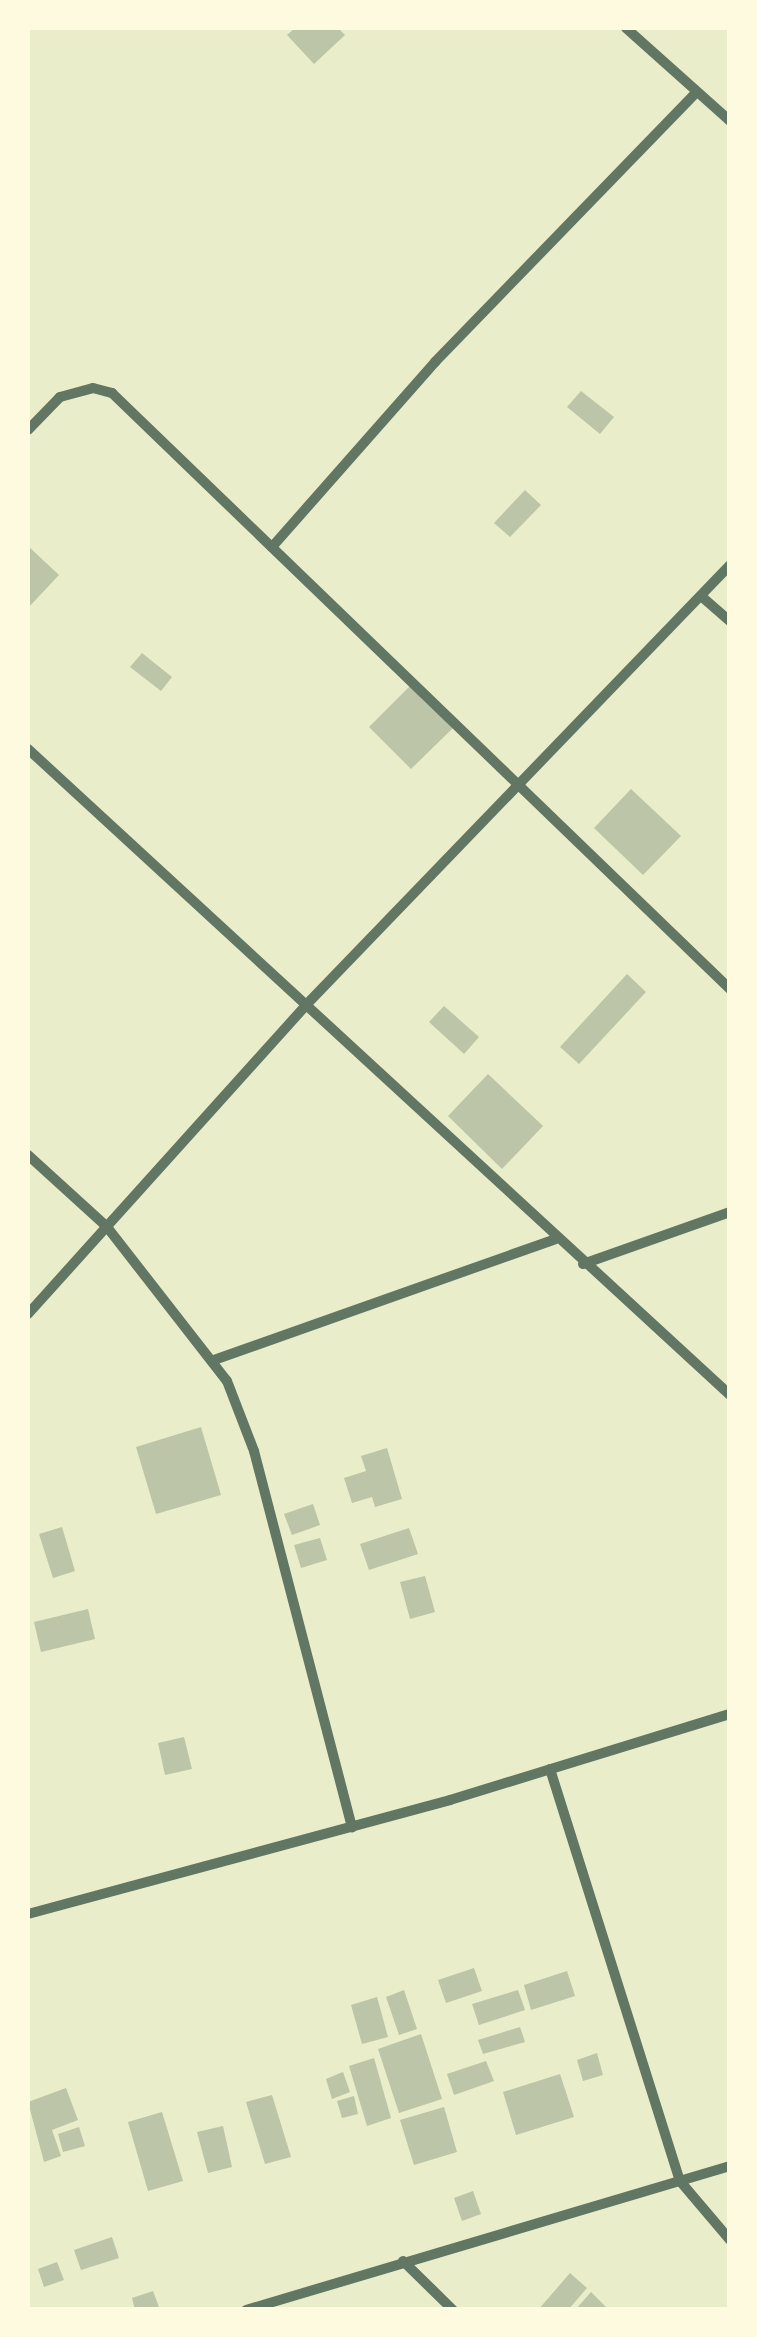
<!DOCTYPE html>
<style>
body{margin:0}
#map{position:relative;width:757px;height:2337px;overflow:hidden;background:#e9edc9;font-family:"IBM Plex Sans",sans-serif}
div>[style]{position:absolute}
.building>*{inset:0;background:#bcc5a7}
.minor>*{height:10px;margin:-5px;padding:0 5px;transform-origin:5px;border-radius:5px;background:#617663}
span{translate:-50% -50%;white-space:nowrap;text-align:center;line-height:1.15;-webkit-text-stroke:10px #fefae0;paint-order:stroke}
.frame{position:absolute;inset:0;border:30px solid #fefae0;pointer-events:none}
</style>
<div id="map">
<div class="building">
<div style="clip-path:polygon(295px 28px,338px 28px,345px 35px,314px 64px,287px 35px)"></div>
<div style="clip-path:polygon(581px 391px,614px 417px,600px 434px,567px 407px)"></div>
<div style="clip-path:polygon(525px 490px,541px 505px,510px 537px,494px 523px)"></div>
<div style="clip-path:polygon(28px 546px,59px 575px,28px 608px)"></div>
<div style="clip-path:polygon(142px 653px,172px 677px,161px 691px,130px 667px)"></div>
<div style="clip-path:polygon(411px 685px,453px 728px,411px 769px,369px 727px)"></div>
<div style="clip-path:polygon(631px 789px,681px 836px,643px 875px,594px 828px)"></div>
<div style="clip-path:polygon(627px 974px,646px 992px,579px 1064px,560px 1047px)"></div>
<div style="clip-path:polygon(444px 1006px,479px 1037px,464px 1054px,429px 1022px)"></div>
<div style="clip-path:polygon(488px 1074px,543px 1126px,502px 1169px,448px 1116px)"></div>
<div style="clip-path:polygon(201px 1427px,221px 1495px,156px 1514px,136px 1447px)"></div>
<div style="clip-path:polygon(387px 1448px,402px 1499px,375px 1507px,372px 1497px,352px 1503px,344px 1478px,366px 1471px,361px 1456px)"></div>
<div style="clip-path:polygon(313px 1504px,320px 1525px,292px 1535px,284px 1514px)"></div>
<div style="clip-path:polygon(62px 1527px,75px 1571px,53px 1578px,39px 1534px)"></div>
<div style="clip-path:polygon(409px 1528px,418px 1554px,369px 1570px,360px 1544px)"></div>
<div style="clip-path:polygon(320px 1538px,327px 1560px,301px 1568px,294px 1545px)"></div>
<div style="clip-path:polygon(425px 1576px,435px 1612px,410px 1619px,400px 1582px)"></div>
<div style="clip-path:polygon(88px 1609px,95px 1639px,41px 1652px,34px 1622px)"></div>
<div style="clip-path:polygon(184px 1737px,192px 1769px,165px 1775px,158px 1743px)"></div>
<div style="clip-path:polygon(474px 1968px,482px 1991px,446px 2003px,438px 1980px)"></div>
<div style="clip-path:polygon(567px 1971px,575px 1996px,531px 2010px,524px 1985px)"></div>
<div style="clip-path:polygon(404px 1990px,417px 2029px,399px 2035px,386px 1997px)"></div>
<div style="clip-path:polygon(518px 1990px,525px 2010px,479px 2025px,472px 2004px)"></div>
<div style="clip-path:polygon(377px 1997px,388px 2037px,362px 2044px,351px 2005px)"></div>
<div style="clip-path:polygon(520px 2027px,525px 2042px,483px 2054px,478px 2040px)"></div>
<div style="clip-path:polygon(421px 2034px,442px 2099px,399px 2113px,378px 2049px)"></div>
<div style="clip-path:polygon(597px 2053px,603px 2075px,583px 2081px,577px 2060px)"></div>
<div style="clip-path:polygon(374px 2058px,391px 2118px,367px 2126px,349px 2066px)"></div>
<div style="clip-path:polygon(486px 2061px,494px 2081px,454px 2095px,447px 2074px)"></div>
<div style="clip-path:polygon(343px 2072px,350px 2092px,332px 2099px,326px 2079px)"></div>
<div style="clip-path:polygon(560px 2074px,574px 2117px,516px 2135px,503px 2092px)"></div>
<div style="clip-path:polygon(66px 2088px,78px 2120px,52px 2130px,61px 2156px,44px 2162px,28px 2102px)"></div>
<div style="clip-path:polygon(272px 2095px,291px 2157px,265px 2164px,246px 2102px)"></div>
<div style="clip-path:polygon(354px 2096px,358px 2114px,342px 2118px,337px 2101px)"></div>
<div style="clip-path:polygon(444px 2107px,457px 2152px,414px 2165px,400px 2120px)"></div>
<div style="clip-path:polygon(162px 2112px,183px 2181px,148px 2191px,128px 2122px)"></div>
<div style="clip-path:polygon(223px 2126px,232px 2167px,208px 2173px,197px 2132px)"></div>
<div style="clip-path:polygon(79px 2127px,85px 2146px,63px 2152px,58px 2134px)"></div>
<div style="clip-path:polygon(473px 2191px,481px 2214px,462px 2221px,454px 2198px)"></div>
<div style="clip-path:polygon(112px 2237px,119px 2258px,81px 2270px,74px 2250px)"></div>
<div style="clip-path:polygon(57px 2262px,64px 2280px,44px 2287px,38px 2269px)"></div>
<div style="clip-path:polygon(570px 2273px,587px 2288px,568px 2310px,538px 2310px)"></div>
<div style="clip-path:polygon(153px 2291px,160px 2310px,135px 2310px,132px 2298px)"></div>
<div style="clip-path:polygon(591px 2292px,609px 2310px,575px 2310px)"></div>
</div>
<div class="minor">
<div style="left:626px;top:28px;width:140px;rotate:41.8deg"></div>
<div style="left:28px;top:430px;width:46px;rotate:-45.9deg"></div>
<div style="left:60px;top:397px;width:34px;rotate:-15deg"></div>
<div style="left:93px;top:388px;width:20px;rotate:15deg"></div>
<div style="left:112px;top:393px;width:859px;rotate:43.96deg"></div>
<div style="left:272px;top:547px;width:247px;rotate:-48.6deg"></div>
<div style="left:435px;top:362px;width:375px;rotate:-45.9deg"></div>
<div style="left:701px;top:596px;width:38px;rotate:41deg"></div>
<div style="left:28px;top:749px;width:954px;rotate:42.62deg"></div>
<div style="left:28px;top:1155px;width:107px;rotate:42.3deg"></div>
<div style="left:107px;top:1227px;width:195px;rotate:52.1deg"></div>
<div style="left:227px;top:1381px;width:75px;rotate:68.9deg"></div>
<div style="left:254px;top:1451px;width:389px;rotate:75.4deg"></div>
<div style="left:583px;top:1264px;width:156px;rotate:-19.5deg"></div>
<div style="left:28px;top:1314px;width:417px;rotate:-48deg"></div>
<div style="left:307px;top:1004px;width:610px;rotate:-46.06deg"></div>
<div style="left:214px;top:1360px;width:362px;rotate:-19.5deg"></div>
<div style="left:550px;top:1769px;width:432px;rotate:72.5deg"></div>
<div style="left:680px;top:2181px;width:77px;rotate:49.7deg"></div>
<div style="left:28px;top:1914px;width:437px;rotate:-15.1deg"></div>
<div style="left:450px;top:1800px;width:293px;rotate:-17.1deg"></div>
<div style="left:403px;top:2261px;width:70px;rotate:44.4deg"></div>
<div style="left:246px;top:2310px;width:505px;rotate:-16.57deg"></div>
</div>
<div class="frame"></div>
</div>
